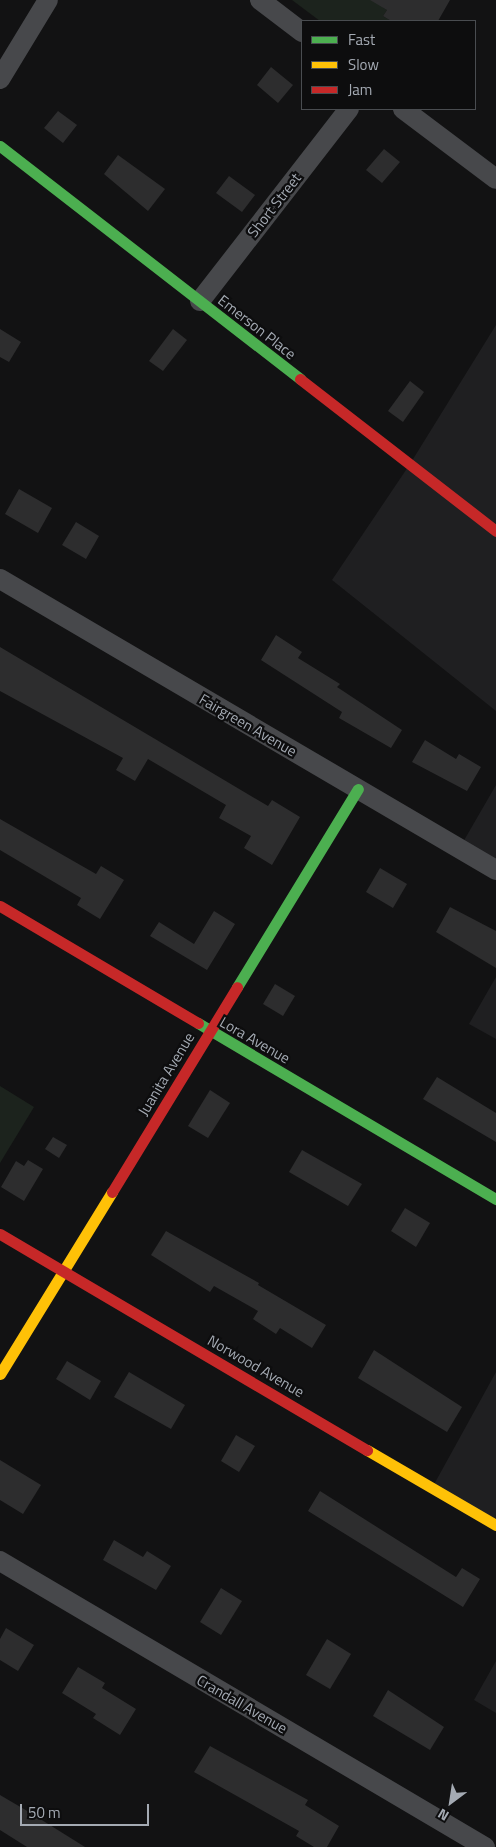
<!DOCTYPE html>
<style>
body{margin:0}
#map{position:relative;width:496px;height:1847px;overflow:hidden;background:#121213;font-family:"Titillium Web",sans-serif}
div>[style]{position:absolute}
.built>*{inset:0;background:#1f1f21}
.green>*{inset:0;background:#1c231d}
.building>*{inset:0;background:#2d2d2e}
.street>*{height:20px;margin:-10px;padding:0 10px;transform-origin:10px;border-radius:10px;background:#47484b}
.fast>*{height:11px;margin:-5.5px;padding:0 5.5px;transform-origin:5.5px;border-radius:5.5px;background:#4caf50}
.slow>*{height:11px;margin:-5.5px;padding:0 5.5px;transform-origin:5.5px;border-radius:5.5px;background:#ffc107}
.jam>*{height:11px;margin:-5.5px;padding:0 5.5px;transform-origin:5.5px;border-radius:5.5px;background:#c62828}
span{translate:-50% -50%;white-space:nowrap;text-align:center;line-height:1.15;-webkit-text-stroke:4.5px #0d0d0e;paint-order:stroke}
.street-label{font-size:15px;color:#a4aab3}
.legend{position:absolute;left:301px;top:20px;width:175px;height:90px;box-sizing:border-box;background:#0d0d0e;border:1px solid #494c50;margin:0;padding:6px 9px;list-style:none;font-size:15px;color:#a4aab3}
.legend li{display:flex;align-items:center;gap:10px;height:25px}
.legend b{width:25px;border:1px solid #494c50}
.north{position:absolute;left:426px;top:1777px;width:50px;height:50px;-webkit-text-stroke:4px #0d0d0e;paint-order:stroke;rotate:211deg;font-size:14px;font-weight:700;line-height:20px;text-align:center;color:#a4aab3}
.north::after{content:'';display:block;margin:auto;width:18px;height:22px;background:#a4aab3;clip-path:polygon(50% 0,100% 100%,50% 72%,0 100%)}
.scale{position:absolute;left:20px;top:1804px;width:129px;height:22px;box-sizing:border-box;border:2px solid #a4aab3;border-top:0;padding-left:6px;font-size:15px;line-height:18px;white-space:nowrap;color:#a4aab3;-webkit-text-stroke:4px #0d0d0e;paint-order:stroke}
</style>
<div id="map">
<div class="built">
<div style="clip-path:polygon(496px 325px,496px 711px,332px 580px,410px 464px)"></div>
<div style="clip-path:polygon(496px 785px,496px 870px,459px 849px)"></div>
<div style="clip-path:polygon(496px 977px,496px 1039px,469px 1024px)"></div>
<div style="clip-path:polygon(496px 1372px,496px 1525px,432px 1488px)"></div>
<div style="clip-path:polygon(496px 1661px,496px 1713px,474px 1700px)"></div>
</div>
<div class="green">
<div style="clip-path:polygon(292px 0,387px 0,383px 7px,387px 10px,383px 16px,391px 21px,320px 21px)"></div>
<div style="clip-path:polygon(0 1086px,34px 1107px,0 1163px)"></div>
</div>
<div class="building">
<div style="clip-path:polygon(370px 0,450px 0,438px 21px,391px 21px,383px 16px,387px 10px)"></div>
<div style="clip-path:polygon(271px 67px,293px 85px,278px 103px,257px 85px)"></div>
<div style="clip-path:polygon(58px 111px,77px 125px,63px 143px,44px 128px)"></div>
<div style="clip-path:polygon(384px 149px,400px 162px,382px 183px,366px 170px)"></div>
<div style="clip-path:polygon(118px 155px,165px 189px,148px 211px,104px 174px)"></div>
<div style="clip-path:polygon(229px 176px,255px 195px,242px 212px,216px 193px)"></div>
<div style="clip-path:polygon(0 329px,21px 342px,9px 362px,0 357px)"></div>
<div style="clip-path:polygon(173px 329px,187px 340px,163px 371px,149px 361px)"></div>
<div style="clip-path:polygon(410px 381px,424px 392px,403px 422px,388px 411px)"></div>
<div style="clip-path:polygon(19px 489px,52px 508px,38px 533px,5px 514px)"></div>
<div style="clip-path:polygon(76px 522px,99px 536px,86px 559px,62px 545px)"></div>
<div style="clip-path:polygon(276px 635px,302px 652px,298px 658px,340px 684px,337px 687px,402px 730px,391px 748px,339px 718px,342px 712px,261px 660px)"></div>
<div style="clip-path:polygon(0 647px,268px 806px,272px 800px,300px 817px,272px 865px,244px 848px,251px 836px,219px 818px,226px 805px,148px 759px,135px 781px,116px 770px,123px 758px,0 691px)"></div>
<div style="clip-path:polygon(425px 740px,456px 759px,459px 754px,481px 767px,467px 791px,412px 762px)"></div>
<div style="clip-path:polygon(0 819px,96px 874px,101px 866px,124px 880px,100px 919px,77px 905px,81px 898px,0 850px)"></div>
<div style="clip-path:polygon(380px 868px,407px 884px,393px 908px,366px 892px)"></div>
<div style="clip-path:polygon(450px 907px,496px 931px,496px 968px,436px 932px)"></div>
<div style="clip-path:polygon(214px 911px,235px 924px,207px 970px,150px 936px,159px 922px,194px 944px)"></div>
<div style="clip-path:polygon(275px 984px,295px 996px,283px 1016px,263px 1004px)"></div>
<div style="clip-path:polygon(437px 1077px,496px 1113px,496px 1142px,423px 1099px)"></div>
<div style="clip-path:polygon(210px 1090px,230px 1103px,208px 1138px,188px 1126px)"></div>
<div style="clip-path:polygon(53px 1137px,67px 1145px,59px 1158px,45px 1149px)"></div>
<div style="clip-path:polygon(302px 1150px,362px 1184px,348px 1206px,289px 1172px)"></div>
<div style="clip-path:polygon(28px 1160px,43px 1169px,24px 1201px,1px 1187px,16px 1161px,24px 1166px)"></div>
<div style="clip-path:polygon(405px 1208px,430px 1223px,416px 1247px,391px 1231px)"></div>
<div style="clip-path:polygon(166px 1231px,259px 1283px,258px 1285px,326px 1325px,312px 1348px,280px 1328px,276px 1334px,253px 1319px,258px 1311px,214px 1286px,210px 1292px,151px 1255px)"></div>
<div style="clip-path:polygon(374px 1350px,462px 1407px,447px 1432px,358px 1378px)"></div>
<div style="clip-path:polygon(67px 1361px,101px 1381px,90px 1400px,56px 1379px)"></div>
<div style="clip-path:polygon(129px 1372px,185px 1405px,171px 1429px,114px 1397px)"></div>
<div style="clip-path:polygon(236px 1435px,255px 1446px,239px 1472px,221px 1461px)"></div>
<div style="clip-path:polygon(0 1460px,41px 1485px,23px 1514px,0 1500px)"></div>
<div style="clip-path:polygon(320px 1491px,456px 1577px,462px 1568px,480px 1579px,463px 1607px,308px 1511px)"></div>
<div style="clip-path:polygon(114px 1540px,143px 1557px,147px 1551px,171px 1566px,156px 1590px,103px 1560px)"></div>
<div style="clip-path:polygon(221px 1588px,242px 1601px,221px 1635px,200px 1622px)"></div>
<div style="clip-path:polygon(6px 1628px,34px 1645px,18px 1671px,0 1660px,0 1639px)"></div>
<div style="clip-path:polygon(327px 1639px,351px 1654px,330px 1689px,306px 1675px)"></div>
<div style="clip-path:polygon(78px 1667px,105px 1683px,102px 1688px,136px 1709px,120px 1735px,93px 1718px,96px 1714px,62px 1693px)"></div>
<div style="clip-path:polygon(388px 1690px,444px 1727px,430px 1750px,373px 1716px)"></div>
<div style="clip-path:polygon(210px 1746px,308px 1800px,305px 1805px,339px 1826px,327px 1847px,314px 1847px,296px 1836px,299px 1831px,194px 1772px)"></div>
<div style="clip-path:polygon(0 1795px,29px 1812px,85px 1847px,27px 1847px,0 1830px)"></div>
</div>
<div class="street">
<div style="left:260px;top:0;width:53px;rotate:37.3deg"></div>
<div style="left:0;top:79px;width:92px;rotate:-58.7deg"></div>
<div style="left:403px;top:109px;width:116px;rotate:37deg"></div>
<div style="left:200px;top:301px;width:243px;rotate:-52.2deg"></div>
<div style="left:0;top:579px;width:575px;rotate:30.4deg"></div>
<div style="left:0;top:1561px;width:563px;rotate:30.53deg"></div>
</div>
<div class="fast">
<div style="left:0;top:146px;width:380px;rotate:37.8deg"></div>
<div style="left:237px;top:987px;width:232px;rotate:-58.6deg"></div>
<div style="left:198px;top:1023px;width:346px;rotate:30.6deg"></div>
</div>
<div class="slow">
<div style="left:0;top:1374px;width:214px;rotate:-58.4deg"></div>
<div style="left:367px;top:1450px;width:149px;rotate:30.2deg"></div>
</div>
<div class="jam">
<div style="left:300px;top:379px;width:248px;rotate:37.8deg"></div>
<div style="left:0;top:906px;width:230px;rotate:30.6deg"></div>
<div style="left:112px;top:1192px;width:240px;rotate:-58.6deg"></div>
<div style="left:0;top:1234px;width:426px;rotate:30.5deg"></div>
</div>
<div class="street-label">
<span style="left:274px;top:205px;rotate:-52deg">Short Street</span>
<span style="left:257px;top:327px;rotate:38deg">Emerson Place</span>
<span style="left:248px;top:725px;rotate:30deg">Fairgreen Avenue</span>
<span style="left:255px;top:1040px;rotate:30deg">Lora Avenue</span>
<span style="left:166px;top:1074px;rotate:-59deg">Juanita Avenue</span>
<span style="left:256px;top:1366px;rotate:30deg">Norwood Avenue</span>
<span style="left:242px;top:1704px;rotate:30deg">Crandall Avenue</span>
</div>
<ul class="legend">
<li><b style="height:6px;background:#4caf50"></b>Fast</li>
<li><b style="height:6px;background:#ffc107"></b>Slow</li>
<li><b style="height:6px;background:#c62828"></b>Jam</li>
</ul>
<div class="north">N</div>
<div class="scale">50 m</div>
</div>
